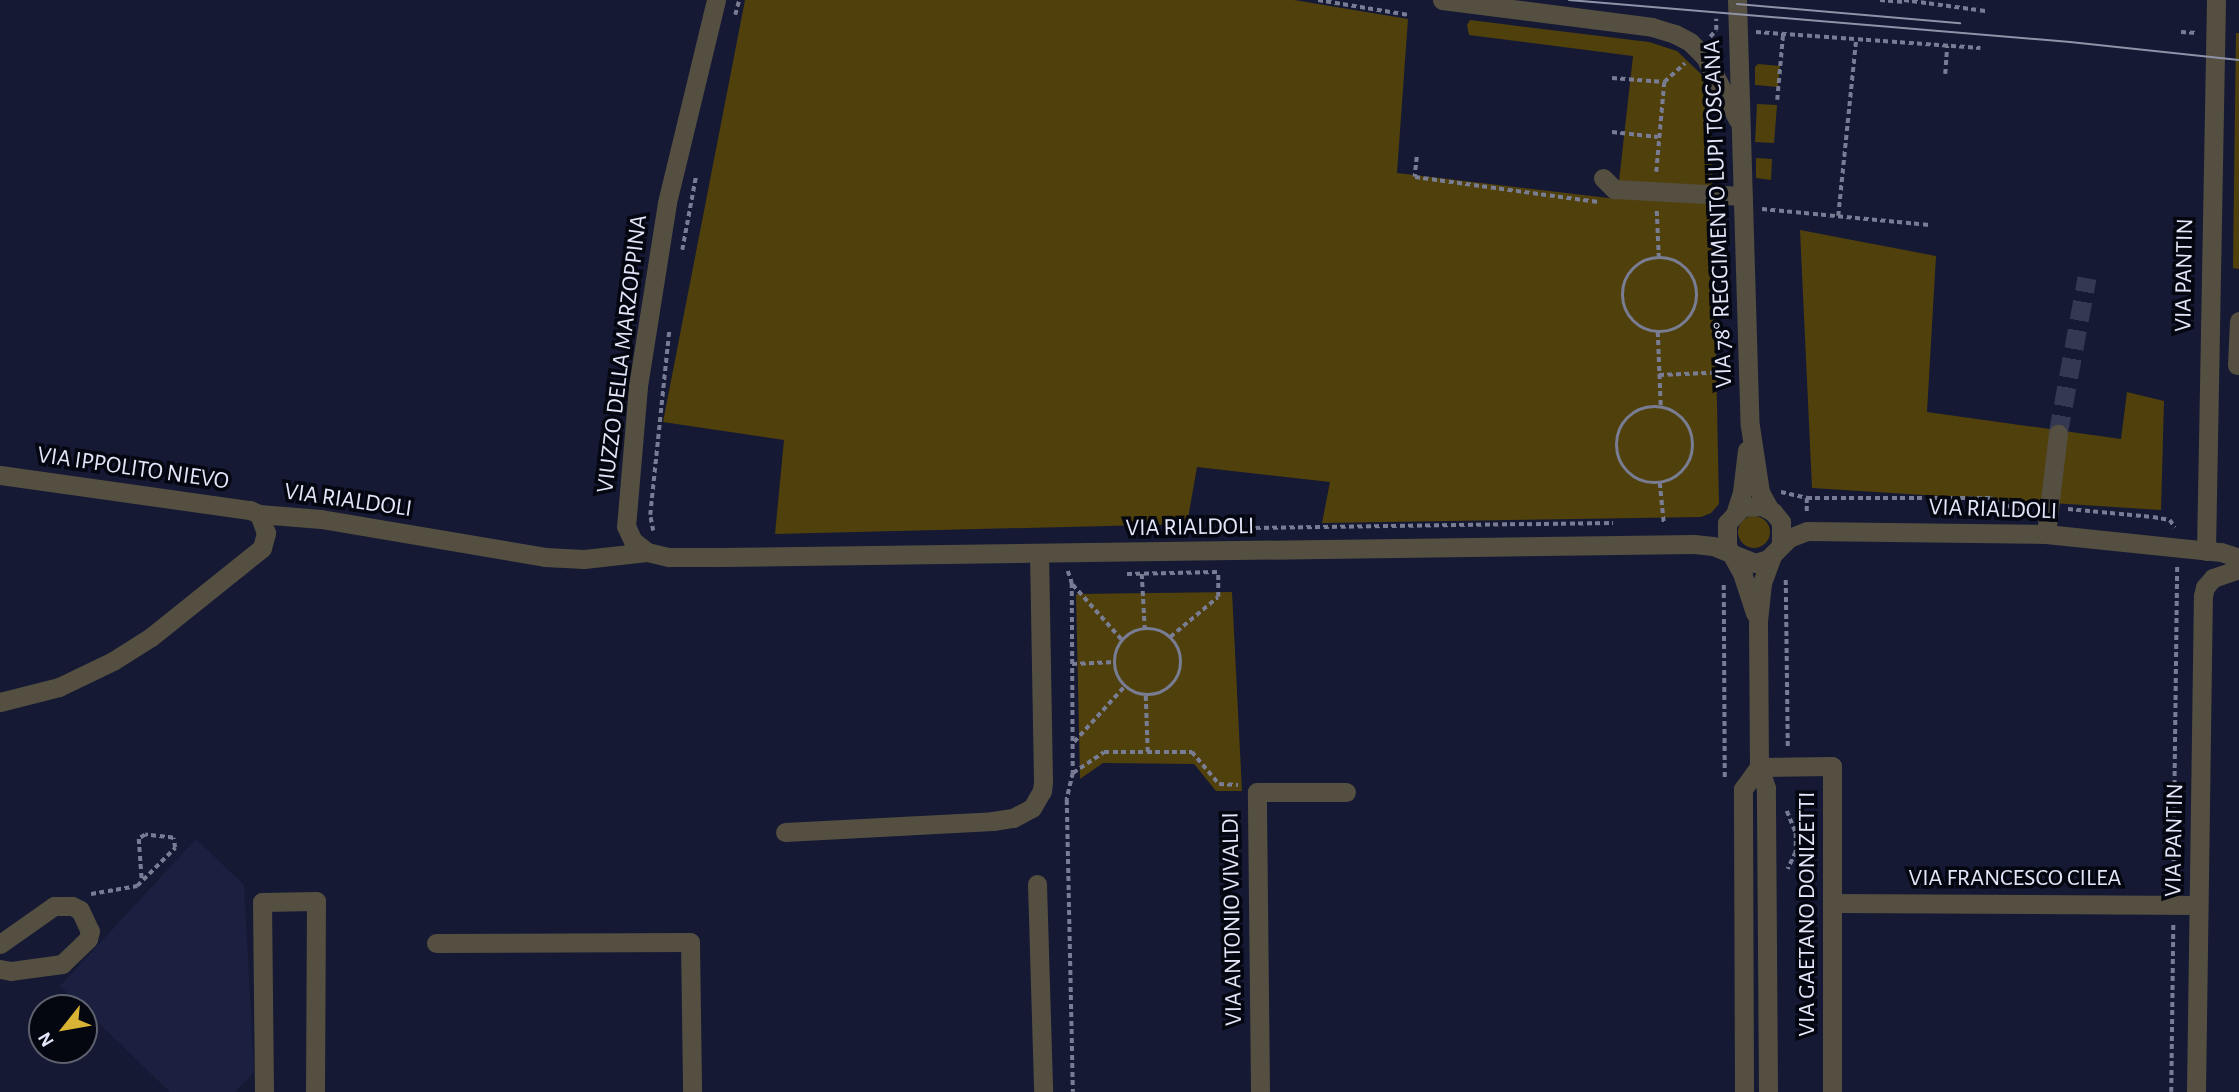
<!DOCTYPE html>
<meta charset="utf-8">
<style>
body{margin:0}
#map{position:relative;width:2239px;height:1092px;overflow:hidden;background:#151933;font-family:"Alegreya Sans",sans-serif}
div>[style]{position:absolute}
.built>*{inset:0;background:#1b2040}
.green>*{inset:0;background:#50400c}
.round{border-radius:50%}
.minor-tunnel>*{height:19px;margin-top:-9.5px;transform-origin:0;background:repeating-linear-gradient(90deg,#343851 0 19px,transparent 0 29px)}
.path>*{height:3.5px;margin-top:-1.75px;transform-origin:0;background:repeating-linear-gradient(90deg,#797d93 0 5px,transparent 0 8.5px)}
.path>.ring{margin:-1.75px;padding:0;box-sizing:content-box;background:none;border:3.5px solid #797d93;border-radius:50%}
.minor>*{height:19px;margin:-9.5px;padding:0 9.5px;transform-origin:9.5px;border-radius:9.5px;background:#544f41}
.tram>*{height:2px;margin:-1px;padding:0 1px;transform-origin:1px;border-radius:1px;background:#8f93a8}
span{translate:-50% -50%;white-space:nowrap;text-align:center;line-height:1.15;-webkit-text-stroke:7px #040610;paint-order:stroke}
.street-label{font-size:24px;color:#e2e6f8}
.north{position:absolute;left:28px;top:994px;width:70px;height:70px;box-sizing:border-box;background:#040610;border:2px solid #5d606d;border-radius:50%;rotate:239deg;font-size:19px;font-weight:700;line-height:28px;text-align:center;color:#e2e6f8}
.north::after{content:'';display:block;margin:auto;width:24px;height:32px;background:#d9b334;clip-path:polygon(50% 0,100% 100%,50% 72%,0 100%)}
</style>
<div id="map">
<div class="built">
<div style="clip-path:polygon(196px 839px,244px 885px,254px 1072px,235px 1092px,170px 1092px,60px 986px)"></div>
</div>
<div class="green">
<div style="clip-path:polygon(745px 0,1294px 0,1408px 19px,1397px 173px,1617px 199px,1633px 56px,1469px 35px,1467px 25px,1470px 20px,1649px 42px,1677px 51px,1702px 75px,1711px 106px,1719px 504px,1711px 513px,1701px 517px,1322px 523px,1330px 482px,1197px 467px,1187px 524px,775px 534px,784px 440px,663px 422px)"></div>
<div style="clip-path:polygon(2236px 33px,2239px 33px,2239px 269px,2233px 268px)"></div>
<div style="clip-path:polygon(1758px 64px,1780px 66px,1778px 87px,1755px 85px,1755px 67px)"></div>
<div style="clip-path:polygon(1757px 104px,1777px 105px,1774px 143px,1755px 142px)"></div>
<div style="clip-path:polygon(1756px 158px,1772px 159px,1771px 180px,1756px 178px)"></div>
<div style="clip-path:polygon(1800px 230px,1936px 256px,1927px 412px,2121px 439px,2127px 392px,2164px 401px,2161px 510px,1812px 488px)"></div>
<div class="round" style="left:1738px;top:516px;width:32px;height:32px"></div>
<div style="clip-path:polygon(1232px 592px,1242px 791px,1216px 791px,1194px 764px,1103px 763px,1080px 779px,1076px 594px)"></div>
</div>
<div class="minor-tunnel">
<div style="left:2058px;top:434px;width:159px;rotate:-79.5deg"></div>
</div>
<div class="path">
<div style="left:1318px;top:0;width:92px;rotate:9.4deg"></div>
<div style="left:1880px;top:0;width:24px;rotate:5deg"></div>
<div style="left:1904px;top:0;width:82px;rotate:7.7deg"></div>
<div style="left:735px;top:15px;width:16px;rotate:-75deg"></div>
<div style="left:1756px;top:32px;width:225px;rotate:4.1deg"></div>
<div style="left:2181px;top:32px;width:16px;rotate:4deg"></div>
<div style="left:1710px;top:37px;width:9px;rotate:-49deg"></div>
<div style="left:1716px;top:30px;width:11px;rotate:-90deg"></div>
<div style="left:1945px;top:74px;width:28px;rotate:-86deg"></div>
<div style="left:1612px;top:78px;width:52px;rotate:4.4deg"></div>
<div style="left:1777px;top:100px;width:67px;rotate:-84.9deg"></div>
<div style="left:1612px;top:132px;width:46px;rotate:6.2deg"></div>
<div style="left:1417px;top:157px;width:20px;rotate:96deg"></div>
<div style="left:1415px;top:177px;width:185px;rotate:7.8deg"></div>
<div style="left:1656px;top:172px;width:90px;rotate:-84.9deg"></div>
<div style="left:1664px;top:82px;width:28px;rotate:-42deg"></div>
<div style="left:1762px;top:209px;width:168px;rotate:5.5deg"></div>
<div style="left:1657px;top:211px;width:46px;rotate:87.5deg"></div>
<div style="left:1838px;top:216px;width:177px;rotate:-84.2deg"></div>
<div style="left:682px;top:250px;width:76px;rotate:-79.4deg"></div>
<div class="ring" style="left:1623px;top:258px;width:70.5px;height:70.5px"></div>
<div style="left:1658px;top:332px;width:75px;rotate:87.7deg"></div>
<div style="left:1659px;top:375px;width:72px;rotate:-2.4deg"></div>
<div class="ring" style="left:1617px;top:407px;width:72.5px;height:72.5px"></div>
<div style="left:1660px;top:483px;width:40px;rotate:84.3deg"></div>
<div style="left:1781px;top:492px;width:27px;rotate:13deg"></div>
<div style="left:1807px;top:498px;width:183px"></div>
<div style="left:1990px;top:498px;width:27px;rotate:24deg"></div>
<div style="left:2015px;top:509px;width:14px;rotate:-4deg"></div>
<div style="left:1807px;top:498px;width:16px;rotate:90deg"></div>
<div style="left:2068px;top:509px;width:85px;rotate:5.4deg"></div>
<div style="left:2153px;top:517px;width:17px;rotate:10deg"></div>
<div style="left:2170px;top:520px;width:9px;rotate:58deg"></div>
<div style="left:1247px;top:528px;width:366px;rotate:-0.8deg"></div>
<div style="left:653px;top:531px;width:16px;rotate:-101deg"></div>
<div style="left:650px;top:515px;width:186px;rotate:-84.1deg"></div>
<div style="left:1068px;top:571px;width:13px;rotate:72deg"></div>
<div style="left:1072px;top:583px;width:190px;rotate:89.7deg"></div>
<div style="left:1073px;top:773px;width:28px;rotate:103deg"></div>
<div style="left:1067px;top:800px;width:292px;rotate:88.8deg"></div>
<div style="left:1127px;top:574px;width:90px;rotate:-1.3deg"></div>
<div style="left:1142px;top:574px;width:55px;rotate:86.9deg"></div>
<div style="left:1786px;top:580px;width:167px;rotate:89.3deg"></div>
<div style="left:1073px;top:585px;width:75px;rotate:48.2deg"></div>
<div style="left:1724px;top:585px;width:195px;rotate:89.7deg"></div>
<div class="ring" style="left:1115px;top:629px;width:62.5px;height:62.5px"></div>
<div style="left:1170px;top:637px;width:62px;rotate:-39.8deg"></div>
<div style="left:1218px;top:597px;width:25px;rotate:-90deg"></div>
<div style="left:1072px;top:664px;width:43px;rotate:-2.7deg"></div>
<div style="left:1146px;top:696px;width:56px;rotate:88deg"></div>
<div style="left:1074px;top:742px;width:76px;rotate:-47.7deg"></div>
<div style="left:1073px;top:773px;width:37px;rotate:-34deg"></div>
<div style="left:1104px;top:752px;width:88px"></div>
<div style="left:1192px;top:752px;width:42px;rotate:49.8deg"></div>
<div style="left:1219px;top:784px;width:19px;rotate:3deg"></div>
<div style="left:1787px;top:811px;width:24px;rotate:68deg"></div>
<div style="left:1796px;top:833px;width:19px;rotate:90deg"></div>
<div style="left:1796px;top:852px;width:19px;rotate:115deg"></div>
<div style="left:2173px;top:887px;width:321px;rotate:-89.3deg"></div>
<div style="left:91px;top:894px;width:47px;rotate:-9.9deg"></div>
<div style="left:137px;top:886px;width:54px;rotate:-45deg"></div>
<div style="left:175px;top:848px;width:10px;rotate:-101deg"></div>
<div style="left:173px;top:838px;width:28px;rotate:-174deg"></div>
<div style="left:145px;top:835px;width:7px;rotate:146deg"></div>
<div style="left:139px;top:839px;width:42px;rotate:85.9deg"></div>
<div style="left:2171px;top:1092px;width:169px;rotate:-89.3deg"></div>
</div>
<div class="minor">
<div style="left:716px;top:0;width:209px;rotate:103.6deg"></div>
<div style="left:667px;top:203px;width:186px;rotate:99deg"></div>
<div style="left:638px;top:387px;width:140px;rotate:94.9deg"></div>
<div style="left:626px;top:526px;width:17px;rotate:65deg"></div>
<div style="left:633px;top:541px;width:18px;rotate:38deg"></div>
<div style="left:647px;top:552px;width:23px;rotate:13deg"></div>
<div style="left:669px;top:557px;width:52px"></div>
<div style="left:721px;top:557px;width:973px;rotate:-0.77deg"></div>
<div style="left:1694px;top:544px;width:19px;rotate:6deg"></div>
<div style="left:1713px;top:546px;width:45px;rotate:22deg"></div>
<div style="left:1755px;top:563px;width:14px;rotate:-17deg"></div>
<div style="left:1768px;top:559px;width:30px;rotate:-45deg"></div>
<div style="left:1789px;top:538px;width:19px;rotate:-21deg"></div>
<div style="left:1807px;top:531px;width:239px;rotate:0.7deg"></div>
<div style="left:2046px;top:534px;width:176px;rotate:5.9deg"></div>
<div style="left:2221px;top:552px;width:19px;rotate:18deg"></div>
<div style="left:1442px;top:0;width:212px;rotate:7.3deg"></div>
<div style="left:1652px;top:27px;width:24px;rotate:17deg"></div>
<div style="left:1675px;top:34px;width:17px;rotate:28deg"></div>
<div style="left:1690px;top:42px;width:21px;rotate:45deg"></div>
<div style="left:1705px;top:57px;width:71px;rotate:62.4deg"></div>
<div style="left:1737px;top:0;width:426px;rotate:88.3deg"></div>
<div style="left:1750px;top:426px;width:67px;rotate:81.4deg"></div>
<div style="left:1760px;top:492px;width:18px;rotate:61deg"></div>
<div style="left:1603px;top:178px;width:16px;rotate:45deg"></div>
<div style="left:1614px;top:189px;width:129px;rotate:3.1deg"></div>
<div style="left:2237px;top:365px;width:44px;rotate:-87.4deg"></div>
<div style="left:0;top:475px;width:252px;rotate:8deg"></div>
<div style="left:250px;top:510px;width:10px;rotate:24deg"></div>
<div style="left:259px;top:514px;width:62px;rotate:4.6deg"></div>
<div style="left:321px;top:519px;width:227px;rotate:9.6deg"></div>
<div style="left:545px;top:557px;width:39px;rotate:3deg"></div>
<div style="left:584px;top:559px;width:63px;rotate:-6.3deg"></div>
<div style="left:1736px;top:511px;width:20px;rotate:-72deg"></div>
<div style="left:1742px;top:492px;width:42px;rotate:-83.2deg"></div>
<div style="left:2046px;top:534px;width:101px;rotate:-83.2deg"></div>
<div style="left:2206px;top:551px;width:551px;rotate:-88.96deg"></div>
<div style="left:1755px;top:613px;width:40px;rotate:-108deg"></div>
<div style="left:1743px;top:575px;width:33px;rotate:-119deg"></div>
<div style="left:1727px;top:546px;width:23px;rotate:-90deg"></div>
<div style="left:1727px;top:523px;width:22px;rotate:-47deg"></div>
<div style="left:1742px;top:507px;width:20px;rotate:-3deg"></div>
<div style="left:1762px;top:506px;width:13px;rotate:29deg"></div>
<div style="left:1773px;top:512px;width:13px;rotate:51deg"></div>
<div style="left:1781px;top:522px;width:23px;rotate:90deg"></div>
<div style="left:0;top:702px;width:61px;rotate:-14.3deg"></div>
<div style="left:59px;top:687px;width:60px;rotate:-25.7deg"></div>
<div style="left:113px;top:661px;width:45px;rotate:-32.3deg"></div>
<div style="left:151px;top:637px;width:142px;rotate:-38.7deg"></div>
<div style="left:262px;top:548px;width:16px;rotate:-75deg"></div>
<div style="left:266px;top:533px;width:20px;rotate:-110deg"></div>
<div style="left:1759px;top:767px;width:73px;rotate:-0.8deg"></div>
<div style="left:1832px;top:766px;width:326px;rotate:90deg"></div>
<div style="left:785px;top:832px;width:208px;rotate:-3deg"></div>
<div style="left:993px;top:821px;width:20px;rotate:-9deg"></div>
<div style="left:1013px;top:818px;width:21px;rotate:-28deg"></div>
<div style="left:1032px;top:808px;width:20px;rotate:-60deg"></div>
<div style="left:1042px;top:791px;width:10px;rotate:-84deg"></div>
<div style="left:1043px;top:781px;width:227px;rotate:-91deg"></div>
<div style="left:1037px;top:884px;width:208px;rotate:88.3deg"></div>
<div style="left:1832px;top:903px;width:366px;rotate:0.3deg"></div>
<div style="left:436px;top:943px;width:254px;rotate:-0.2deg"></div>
<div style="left:690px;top:942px;width:150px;rotate:89.2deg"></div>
<div style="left:0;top:944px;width:66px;rotate:-35.1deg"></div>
<div style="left:54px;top:906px;width:18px"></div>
<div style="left:72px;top:906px;width:9px;rotate:27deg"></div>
<div style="left:80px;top:910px;width:23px;rotate:65deg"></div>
<div style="left:90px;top:931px;width:8px;rotate:104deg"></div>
<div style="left:88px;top:939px;width:36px;rotate:136deg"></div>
<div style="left:62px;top:964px;width:51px;rotate:172.2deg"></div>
<div style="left:11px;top:971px;width:11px;rotate:-170deg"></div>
<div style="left:264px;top:1092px;width:190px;rotate:-90.6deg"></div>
<div style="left:262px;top:902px;width:54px;rotate:-1.1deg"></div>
<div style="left:316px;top:901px;width:191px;rotate:90.3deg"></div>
<div style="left:1260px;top:1092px;width:300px;rotate:-90.6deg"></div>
<div style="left:1257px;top:792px;width:89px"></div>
<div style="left:1744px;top:1092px;width:303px;rotate:-90.2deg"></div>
<div style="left:1743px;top:789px;width:27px;rotate:-54deg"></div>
<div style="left:1768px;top:1092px;width:304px;rotate:-90.4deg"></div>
<div style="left:1766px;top:788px;width:22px;rotate:-108deg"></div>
<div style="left:1759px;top:767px;width:146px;rotate:-90.4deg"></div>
<div style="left:1758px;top:621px;width:38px;rotate:-84deg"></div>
<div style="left:1762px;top:583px;width:29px;rotate:-70deg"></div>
<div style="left:2196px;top:1092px;width:496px;rotate:-89.2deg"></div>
<div style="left:2203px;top:596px;width:9px;rotate:-77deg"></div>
<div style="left:2205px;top:587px;width:12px;rotate:-48deg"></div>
<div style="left:2213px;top:578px;width:28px;rotate:-19deg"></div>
</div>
<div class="tram">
<div style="left:1569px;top:0;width:503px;rotate:4.79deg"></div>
<div style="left:2070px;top:42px;width:170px;rotate:6.1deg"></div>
<div style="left:1737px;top:4px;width:224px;rotate:4.9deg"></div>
</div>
<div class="street-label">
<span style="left:1719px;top:214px;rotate:-92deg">VIA 78° REGGIMENTO LUPI TOSCANA</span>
<span style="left:2185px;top:275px;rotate:-89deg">VIA PANTIN</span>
<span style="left:623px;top:354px;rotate:-83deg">VIUZZO DELLA MARZOPPINA</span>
<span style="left:133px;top:469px;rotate:8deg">VIA IPPOLITO NIEVO</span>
<span style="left:348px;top:501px;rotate:8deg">VIA RIALDOLI</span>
<span style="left:1993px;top:510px;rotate:2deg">VIA RIALDOLI</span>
<span style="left:1190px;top:528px;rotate:-1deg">VIA RIALDOLI</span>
<span style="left:2175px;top:840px;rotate:-89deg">VIA PANTIN</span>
<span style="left:2015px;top:879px">VIA FRANCESCO CILEA</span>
<span style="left:1808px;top:914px;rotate:-90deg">VIA GAETANO DONIZETTI</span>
<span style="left:1233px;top:919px;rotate:-91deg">VIA ANTONIO VIVALDI</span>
</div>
<div class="north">N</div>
</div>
